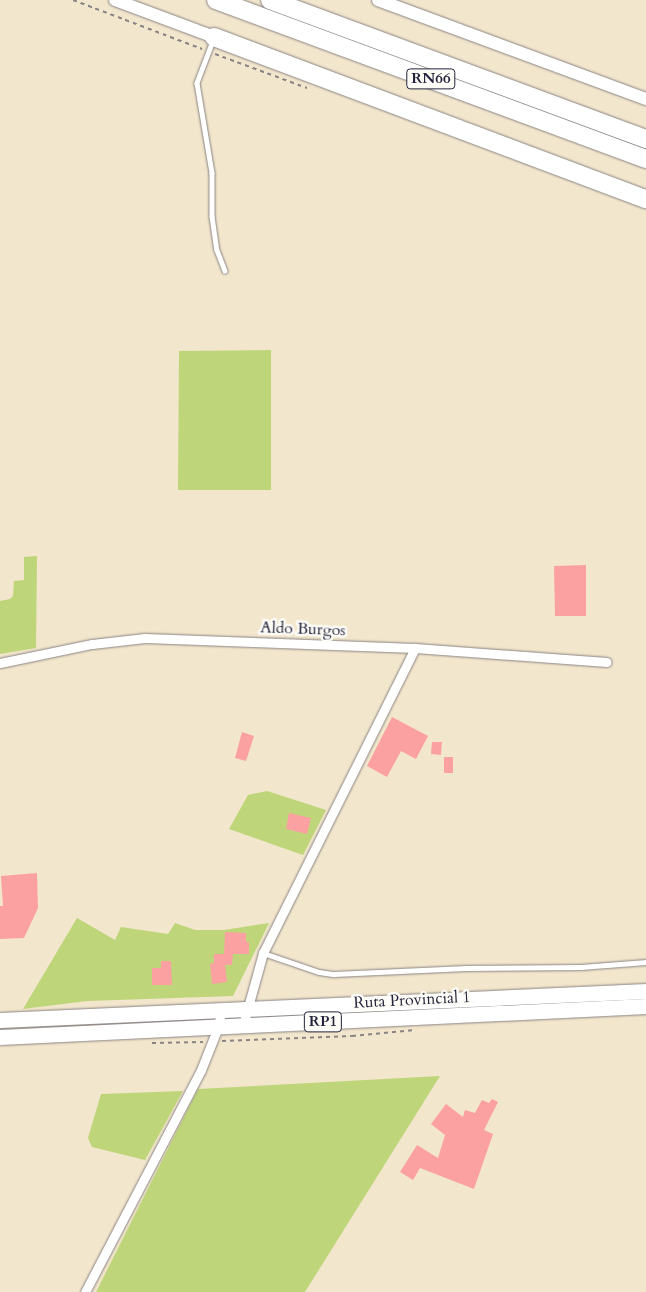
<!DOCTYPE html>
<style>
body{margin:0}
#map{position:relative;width:646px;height:1292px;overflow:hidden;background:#f2e6cc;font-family:Cardo,serif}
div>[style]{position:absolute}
.green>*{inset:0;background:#bed579}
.building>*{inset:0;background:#fca1a1}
.path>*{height:2px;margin-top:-1px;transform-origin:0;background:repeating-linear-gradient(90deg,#8a8484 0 4px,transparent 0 8px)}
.roads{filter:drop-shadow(0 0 1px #8a8484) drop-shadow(0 0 1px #8a8484)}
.lane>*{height:4.5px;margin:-2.25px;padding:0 2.25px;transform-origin:2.25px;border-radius:2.25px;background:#fff}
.street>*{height:9px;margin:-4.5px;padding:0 4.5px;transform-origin:4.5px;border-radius:4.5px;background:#fff}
.secondary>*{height:12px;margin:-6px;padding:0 6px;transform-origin:6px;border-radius:6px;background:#fff}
.primary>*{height:15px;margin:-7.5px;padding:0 7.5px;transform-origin:7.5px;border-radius:7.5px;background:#fff}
.highway>*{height:18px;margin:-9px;padding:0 9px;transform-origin:9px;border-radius:9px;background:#fff}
span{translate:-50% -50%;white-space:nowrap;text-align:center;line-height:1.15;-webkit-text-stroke:5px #fdfcf7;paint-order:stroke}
.shield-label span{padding:1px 4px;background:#fdfcf7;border:1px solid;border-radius:4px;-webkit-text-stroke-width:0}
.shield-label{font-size:15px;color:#22223b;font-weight:700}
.street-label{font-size:16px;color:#22223b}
</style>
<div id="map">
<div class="green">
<div style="clip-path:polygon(271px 350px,271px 490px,178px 490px,179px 351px)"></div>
<div style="clip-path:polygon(37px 556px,36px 648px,0 654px,0 601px,10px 599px,13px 596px,14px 581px,24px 580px,24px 557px)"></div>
<div style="clip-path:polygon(267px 791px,326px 810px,303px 855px,229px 829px,248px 795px)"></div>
<div style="clip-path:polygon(77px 918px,115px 940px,121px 927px,168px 934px,175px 923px,195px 930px,224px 930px,269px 923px,233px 996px,87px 1001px,23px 1009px)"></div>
<div style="clip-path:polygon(440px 1076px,305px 1292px,96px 1292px,198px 1089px)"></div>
<div style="clip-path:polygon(183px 1091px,145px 1160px,92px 1147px,88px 1138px,101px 1094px)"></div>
</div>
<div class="building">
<div style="clip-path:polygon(586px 565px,586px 616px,555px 616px,554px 566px)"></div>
<div style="clip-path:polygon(392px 717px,428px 736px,416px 759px,401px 751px,387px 777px,367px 766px)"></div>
<div style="clip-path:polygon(242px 732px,254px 736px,246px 761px,235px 758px)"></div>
<div style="clip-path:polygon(432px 742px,442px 742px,441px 755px,431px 754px)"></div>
<div style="clip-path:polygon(444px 757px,453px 757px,453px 773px,444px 773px)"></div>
<div style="clip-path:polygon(289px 813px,311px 818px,307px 834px,286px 829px)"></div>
<div style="clip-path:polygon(37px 873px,38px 908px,24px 938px,0 939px,0 906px,3px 906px,1px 876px)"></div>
<div style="clip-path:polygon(225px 932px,246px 933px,246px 942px,249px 942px,249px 954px,233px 954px,232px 965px,225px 965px,227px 982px,212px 984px,210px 964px,214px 963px,214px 954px,224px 954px)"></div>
<div style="clip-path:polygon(161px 961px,171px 961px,172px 985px,152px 985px,152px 968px,161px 968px)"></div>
<div style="clip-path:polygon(492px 1099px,498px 1102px,484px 1130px,493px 1134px,474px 1189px,420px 1168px,413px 1180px,400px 1172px,417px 1145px,438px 1158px,445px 1135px,431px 1124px,446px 1104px,463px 1117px,465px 1110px,475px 1113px,482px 1100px,489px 1103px)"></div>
</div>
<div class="path">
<div style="left:73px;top:0;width:138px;rotate:20.8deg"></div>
<div style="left:215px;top:54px;width:98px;rotate:20.3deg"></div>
<div style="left:222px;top:1041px;width:130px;rotate:-2.2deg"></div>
<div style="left:352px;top:1036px;width:63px;rotate:-5.4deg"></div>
<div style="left:152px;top:1043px;width:51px;rotate:-1.1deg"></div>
</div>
<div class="roads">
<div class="lane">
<div style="left:213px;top:41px;width:45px;rotate:110.9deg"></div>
<div style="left:197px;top:83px;width:91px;rotate:80.5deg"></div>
<div style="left:212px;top:173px;width:43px;rotate:90deg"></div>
<div style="left:212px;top:216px;width:34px;rotate:82deg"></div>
<div style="left:217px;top:250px;width:22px;rotate:69deg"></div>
<div style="left:263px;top:953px;width:59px;rotate:18.7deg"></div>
<div style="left:319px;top:972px;width:15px;rotate:8deg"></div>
<div style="left:334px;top:974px;width:132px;rotate:-2.6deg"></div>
<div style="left:466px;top:968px;width:115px;rotate:-0.5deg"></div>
<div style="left:581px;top:967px;width:65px;rotate:-4.4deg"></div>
</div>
<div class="street">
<div style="left:0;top:663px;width:94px;rotate:-11.7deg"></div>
<div style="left:92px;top:644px;width:53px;rotate:-6.5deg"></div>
<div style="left:145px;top:638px;width:270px;rotate:2.1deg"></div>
<div style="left:415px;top:648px;width:192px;rotate:4.2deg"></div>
<div style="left:243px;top:1025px;width:75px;rotate:-74.5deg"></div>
<div style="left:263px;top:953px;width:341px;rotate:-63.5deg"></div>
<div style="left:85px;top:1292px;width:250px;rotate:-62.4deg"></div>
<div style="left:201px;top:1070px;width:46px;rotate:-68.4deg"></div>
<div style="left:218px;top:1027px;width:16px;rotate:-79deg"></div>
</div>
<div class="secondary">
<div style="left:115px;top:0;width:106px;rotate:20.5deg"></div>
<div style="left:378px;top:0;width:286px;rotate:20.3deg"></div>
</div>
<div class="primary">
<div style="left:0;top:1020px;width:647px;rotate:-2.57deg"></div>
<div style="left:0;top:1037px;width:647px;rotate:-2.75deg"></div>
</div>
<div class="highway">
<div style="left:216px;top:0;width:458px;rotate:20.3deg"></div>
<div style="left:270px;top:0;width:401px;rotate:20.3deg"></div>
<div style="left:214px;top:37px;width:461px;rotate:20.6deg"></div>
</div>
</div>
<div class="shield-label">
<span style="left:431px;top:79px">RN66</span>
<span style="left:323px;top:1022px">RP1</span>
</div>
<div class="street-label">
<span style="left:303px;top:629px;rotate:2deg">Aldo Burgos</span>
<span style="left:412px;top:1000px;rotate:-3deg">Ruta Provincial 1</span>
</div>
</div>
